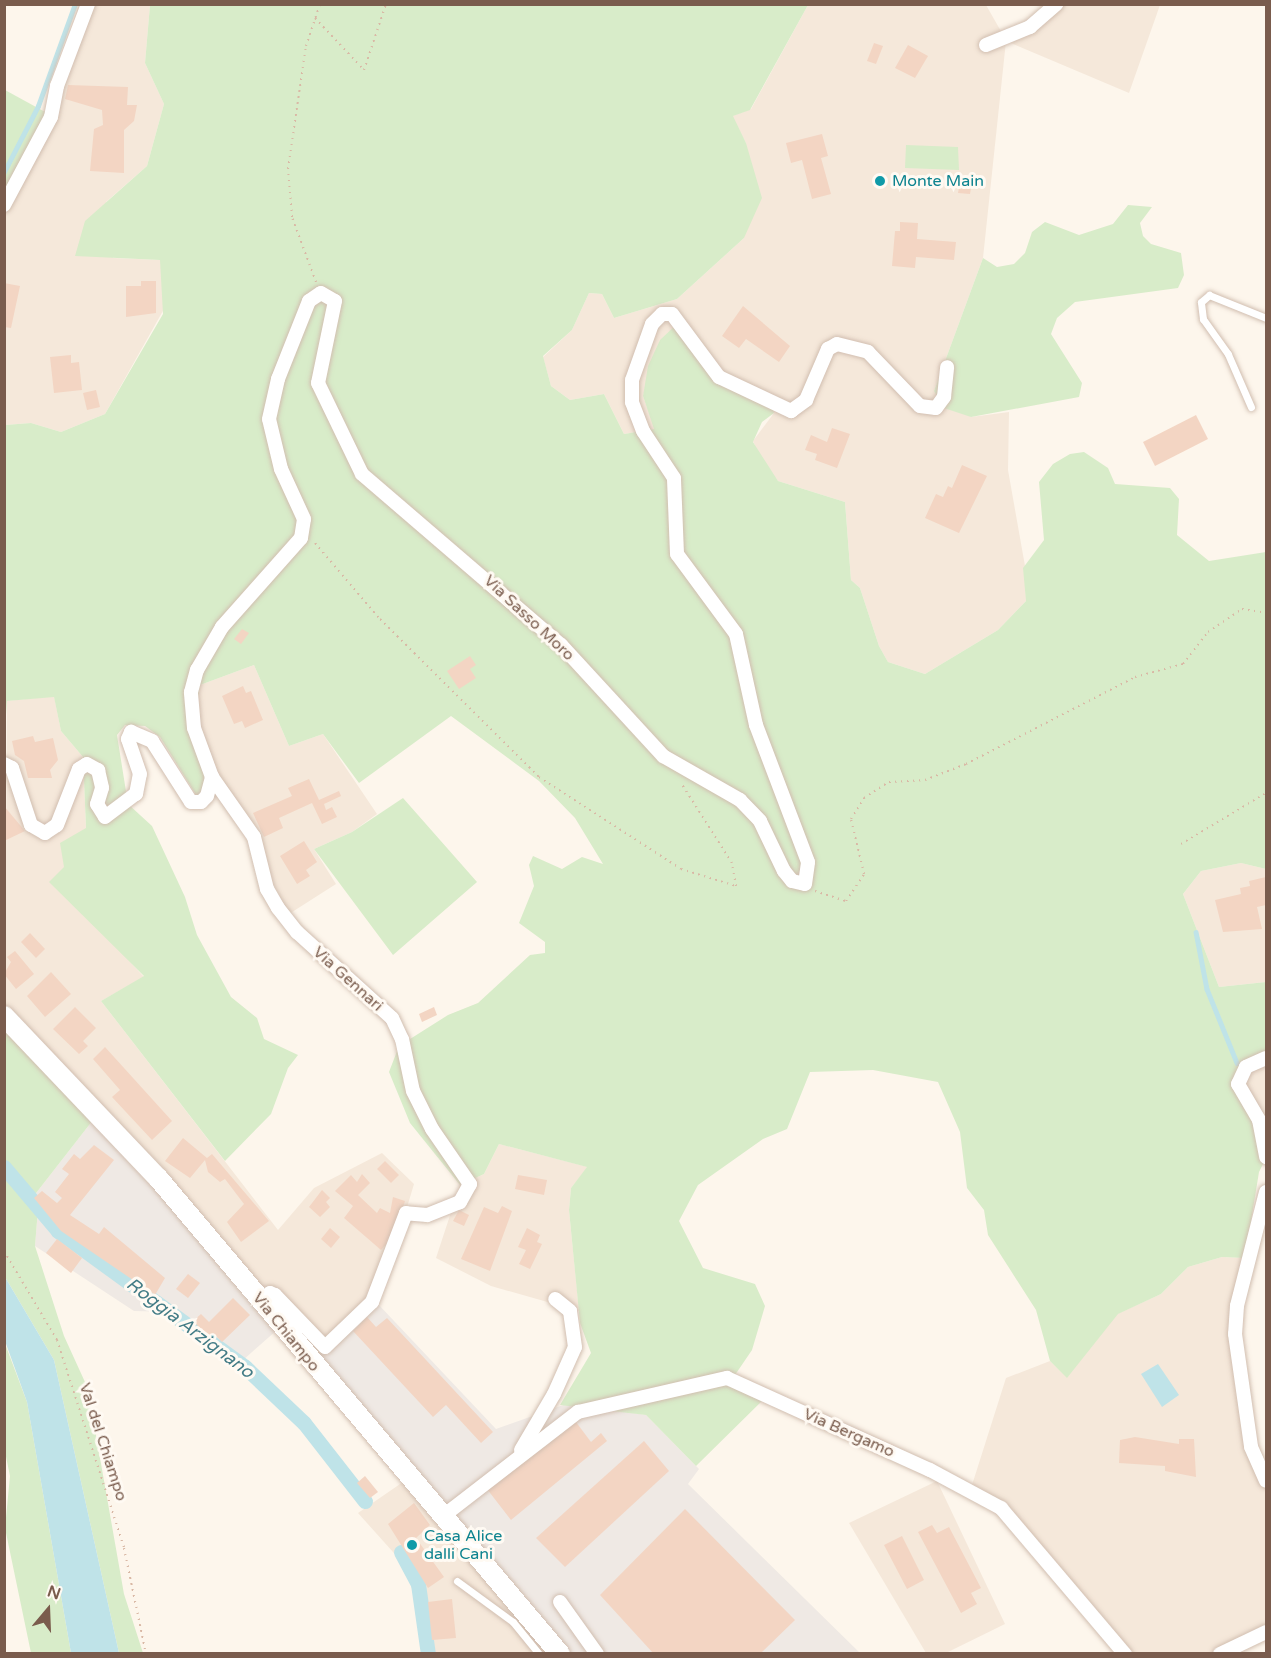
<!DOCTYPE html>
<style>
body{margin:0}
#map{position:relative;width:1271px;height:1658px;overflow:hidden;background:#fdf6ec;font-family:"Varela Round",sans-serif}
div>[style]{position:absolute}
.residential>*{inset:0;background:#f5e8da}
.industrial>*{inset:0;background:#efe9e4}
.green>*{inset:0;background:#d8ecc9}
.water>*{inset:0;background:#bfe3e8}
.stream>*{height:4.5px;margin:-2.25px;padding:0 2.25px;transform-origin:2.25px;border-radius:2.25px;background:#bfe3e8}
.canal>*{height:15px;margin:-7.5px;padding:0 7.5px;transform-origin:7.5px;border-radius:7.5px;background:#bfe3e8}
.building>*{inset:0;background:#f3d5c3}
.path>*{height:2px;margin-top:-1px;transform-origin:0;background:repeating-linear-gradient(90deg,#d9b8a5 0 1.5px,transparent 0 6px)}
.roads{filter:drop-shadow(0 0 2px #d1beb0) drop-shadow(0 0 2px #d1beb0)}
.lane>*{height:7px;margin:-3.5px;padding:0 3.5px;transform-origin:3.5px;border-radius:3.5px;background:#fff}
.street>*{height:14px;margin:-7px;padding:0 7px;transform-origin:7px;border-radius:7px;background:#fff}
.secondary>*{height:20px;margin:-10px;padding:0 10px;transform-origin:10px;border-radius:10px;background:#fff}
.dots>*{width:16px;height:16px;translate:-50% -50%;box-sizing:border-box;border:3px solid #fffaf3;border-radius:50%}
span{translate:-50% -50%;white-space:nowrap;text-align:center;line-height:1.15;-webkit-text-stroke:6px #fffaf3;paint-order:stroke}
.culture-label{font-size:16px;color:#0d838f}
.left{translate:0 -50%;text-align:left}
.street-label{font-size:16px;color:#7a5c4d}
.water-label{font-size:18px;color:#437c86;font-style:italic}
.frame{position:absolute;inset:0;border:6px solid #7a5c4d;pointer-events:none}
.north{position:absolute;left:18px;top:1580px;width:60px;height:60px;-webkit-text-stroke:4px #fffaf3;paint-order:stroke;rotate:19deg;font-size:16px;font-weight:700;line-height:24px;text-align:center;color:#7a5c4d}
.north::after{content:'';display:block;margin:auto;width:21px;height:27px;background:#7a5c4d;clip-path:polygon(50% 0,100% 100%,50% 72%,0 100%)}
</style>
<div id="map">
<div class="residential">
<div style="clip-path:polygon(79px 5px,150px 5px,145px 63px,164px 104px,147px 166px,106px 202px,113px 258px,161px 260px,164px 309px,105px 414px,61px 432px,31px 423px,5px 425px,5px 193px,47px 113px)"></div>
<div style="clip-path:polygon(808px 5px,986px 5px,1006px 40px,1053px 5px,1160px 5px,1129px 93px,1006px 41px,983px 258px,934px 391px,971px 417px,1009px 412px,1008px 470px,1025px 566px,1026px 601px,998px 630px,925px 674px,888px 662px,879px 646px,860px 588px,851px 580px,845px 502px,778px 481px,761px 460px,753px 441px,774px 413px,660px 340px,643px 396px,655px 429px,624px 434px,604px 394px,570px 400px,551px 386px,543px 357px,572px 330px,589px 293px,602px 294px,614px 318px,677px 299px,744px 238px,746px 143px,732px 116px,751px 109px)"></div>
<div style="clip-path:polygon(254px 665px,289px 746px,323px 734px,377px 814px,352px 832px,314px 849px,336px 884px,289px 914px,212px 766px,196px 710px,200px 685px)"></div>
<div style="clip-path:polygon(54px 696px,61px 731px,83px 757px,86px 829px,110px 940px,144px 977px,101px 1001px,278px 1230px,314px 1188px,382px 1153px,414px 1184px,378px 1304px,305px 1363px,5px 1012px,7px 701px)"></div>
<div style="clip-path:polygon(1241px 863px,1266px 869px,1266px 982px,1219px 987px,1183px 894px,1201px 871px)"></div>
<div style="clip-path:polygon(1266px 1063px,1266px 1122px,1257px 1118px,1242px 1090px,1248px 1064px)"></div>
<div style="clip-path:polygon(499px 1144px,588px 1167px,571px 1188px,569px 1210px,579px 1311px,491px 1286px,436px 1258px,460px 1185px,484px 1174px)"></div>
<div style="clip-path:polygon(1222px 1257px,1245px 1258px,1233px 1338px,1249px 1446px,1266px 1483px,1266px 1631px,1215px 1653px,1116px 1653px,1065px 1581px,972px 1485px,1006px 1378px,1050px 1361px,1067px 1377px,1117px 1314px,1161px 1294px,1188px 1267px)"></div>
<div style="clip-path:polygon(937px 1481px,1005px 1624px,946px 1653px,926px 1653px,849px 1523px)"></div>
<div style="clip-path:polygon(403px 1482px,549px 1653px,425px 1653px,419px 1581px,358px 1513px)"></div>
</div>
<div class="industrial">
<div style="clip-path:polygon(100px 1111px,277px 1330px,242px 1361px,175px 1312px,134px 1311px,35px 1246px,38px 1209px,33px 1197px)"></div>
<div style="clip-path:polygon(378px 1304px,496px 1429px,569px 1403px,646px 1415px,699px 1469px,688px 1484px,860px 1653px,549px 1653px,305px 1363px)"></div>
</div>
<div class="green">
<div style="clip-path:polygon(150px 5px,808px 5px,750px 110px,733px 116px,746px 143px,762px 198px,744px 238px,677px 299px,614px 318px,602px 294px,589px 293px,572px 330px,543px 356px,551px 386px,570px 400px,604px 394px,624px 434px,654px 429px,643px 396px,648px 366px,660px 340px,678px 323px,733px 385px,771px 403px,774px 413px,762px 422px,753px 442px,778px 481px,845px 502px,851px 580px,860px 588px,879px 646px,888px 662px,925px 674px,998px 630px,1026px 601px,1023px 568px,1044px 540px,1039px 482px,1053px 464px,1070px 454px,1084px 452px,1108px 468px,1115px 484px,1170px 488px,1179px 499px,1177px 535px,1209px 561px,1266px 552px,1266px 869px,1241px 863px,1201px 871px,1183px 894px,1219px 987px,1266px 982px,1266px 1063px,1237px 1074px,1266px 1158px,1259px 1172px,1245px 1258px,1222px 1257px,1188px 1267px,1161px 1294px,1118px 1314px,1067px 1378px,1050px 1361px,1036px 1310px,988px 1235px,984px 1210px,967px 1188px,960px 1132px,938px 1082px,873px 1070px,810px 1072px,787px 1129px,763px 1139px,698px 1185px,679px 1221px,703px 1268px,755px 1284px,765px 1306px,752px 1350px,735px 1375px,768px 1395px,696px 1466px,646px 1415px,560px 1405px,591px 1353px,580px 1323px,569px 1210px,571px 1188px,587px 1167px,499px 1144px,484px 1174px,460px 1185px,410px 1123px,389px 1072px,399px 1046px,448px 1015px,478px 1003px,530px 955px,545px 953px,545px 942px,519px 923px,534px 886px,529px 865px,533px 856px,562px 869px,582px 857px,603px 864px,575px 818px,539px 781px,451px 716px,359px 783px,323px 734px,289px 746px,254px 665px,200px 685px,196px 710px,212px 766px,198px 798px,160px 737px,145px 726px,125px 725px,117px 735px,128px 804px,152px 826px,185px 897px,197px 935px,231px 997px,257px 1018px,264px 1039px,298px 1055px,288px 1068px,271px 1114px,225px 1161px,101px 1001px,144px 976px,49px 882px,64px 867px,60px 843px,86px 828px,83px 757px,61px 731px,54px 697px,7px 701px,5px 729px,5px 425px,31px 423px,61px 432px,105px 414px,163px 314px,160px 260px,75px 256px,85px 221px,147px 166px,164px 104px,145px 63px)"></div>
<div style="clip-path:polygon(5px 90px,47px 113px,5px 193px)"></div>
<div style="clip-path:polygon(906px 145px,958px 147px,959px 170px,905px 168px)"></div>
<div style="clip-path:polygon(1128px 205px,1152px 207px,1140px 223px,1143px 236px,1151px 244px,1181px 253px,1184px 275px,1178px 288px,1075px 302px,1057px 318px,1051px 334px,1082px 383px,1079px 397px,971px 417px,944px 408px,934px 391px,983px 258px,997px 267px,1014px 264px,1025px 253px,1032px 232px,1045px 222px,1079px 235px,1113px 224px)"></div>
<div style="clip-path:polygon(403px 798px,477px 882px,393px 955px,314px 849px,352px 832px)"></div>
<div style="clip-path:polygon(5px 1012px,100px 1111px,33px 1197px,38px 1209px,35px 1246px,64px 1336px,95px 1404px,91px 1407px,124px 1594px,143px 1653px,119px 1653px,54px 1360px,5px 1277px)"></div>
<div style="clip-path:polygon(4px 1341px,27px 1402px,71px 1653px,31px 1653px,5px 1528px,10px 1476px,4px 1447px)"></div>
</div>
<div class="water">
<div style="clip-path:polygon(5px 1277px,54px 1360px,119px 1653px,71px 1653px,27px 1402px,5px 1341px)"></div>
<div style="clip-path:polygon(1158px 1364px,1179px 1395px,1162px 1407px,1141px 1374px)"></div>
</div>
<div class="stream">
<div style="left:4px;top:172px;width:74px;rotate:-62.7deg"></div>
<div style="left:38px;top:106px;width:109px;rotate:-70.1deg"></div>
<div style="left:1196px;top:932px;width:58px;rotate:79.1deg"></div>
<div style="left:1207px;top:989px;width:80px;rotate:67.9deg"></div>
</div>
<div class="canal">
<div style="left:4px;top:1167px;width:84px;rotate:49.8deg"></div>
<div style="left:58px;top:1231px;width:231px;rotate:36deg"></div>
<div style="left:245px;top:1367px;width:81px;rotate:43.5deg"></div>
<div style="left:304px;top:1423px;width:99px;rotate:52deg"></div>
<div style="left:401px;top:1552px;width:36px;rotate:62deg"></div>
<div style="left:418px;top:1584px;width:71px;rotate:81.9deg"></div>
</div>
<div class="building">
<div style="clip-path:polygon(874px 43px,883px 46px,876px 64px,867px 61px)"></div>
<div style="clip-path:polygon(908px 45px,928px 56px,915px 78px,895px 68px)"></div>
<div style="clip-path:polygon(68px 85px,128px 87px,127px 105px,137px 105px,134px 121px,124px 130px,124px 173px,90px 171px,94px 129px,103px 125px,102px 110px,65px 99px)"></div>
<div style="clip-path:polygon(822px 134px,828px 156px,821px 158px,831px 194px,812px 199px,802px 160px,791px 163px,786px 143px)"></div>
<div style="clip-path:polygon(960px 182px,972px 182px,970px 194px,958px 193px)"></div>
<div style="clip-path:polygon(900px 222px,918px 223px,917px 239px,956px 242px,954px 260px,916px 257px,915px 268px,892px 266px,895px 231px,900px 231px)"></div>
<div style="clip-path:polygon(141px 281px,156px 281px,156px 313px,126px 317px,126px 286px,141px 286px)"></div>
<div style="clip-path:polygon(4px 283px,20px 286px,11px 328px,4px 327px)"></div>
<div style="clip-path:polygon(743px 306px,790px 346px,779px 362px,746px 339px,739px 348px,722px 336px)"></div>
<div style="clip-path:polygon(71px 355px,71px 363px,79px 362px,82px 390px,54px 393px,50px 357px)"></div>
<div style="clip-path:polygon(96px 390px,100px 407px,87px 410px,83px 393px)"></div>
<div style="clip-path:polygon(1196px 415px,1208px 439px,1155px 466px,1143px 442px)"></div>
<div style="clip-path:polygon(832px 428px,850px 434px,837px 468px,815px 460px,817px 454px,805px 450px,811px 435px,827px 442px)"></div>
<div style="clip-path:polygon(962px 465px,987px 476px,959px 533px,925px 518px,936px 494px,943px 497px,948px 486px,952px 488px)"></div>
<div style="clip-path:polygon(242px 629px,249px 633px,241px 644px,234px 639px)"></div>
<div style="clip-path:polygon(470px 656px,476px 665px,470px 669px,476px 678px,459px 689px,447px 671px)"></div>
<div style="clip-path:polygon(243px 686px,246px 693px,251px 691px,263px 720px,245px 728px,242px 721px,234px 724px,222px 696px)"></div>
<div style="clip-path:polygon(33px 736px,35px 742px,53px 738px,58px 760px,50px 770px,52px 778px,28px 778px,24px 761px,15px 755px,12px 741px)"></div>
<div style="clip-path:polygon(309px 779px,319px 800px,339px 791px,341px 796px,324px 804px,326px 810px,332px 807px,337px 817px,322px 824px,312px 803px,279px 818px,283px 828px,264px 837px,253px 813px,292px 796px,288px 788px)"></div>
<div style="clip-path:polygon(4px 806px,25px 831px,4px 841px)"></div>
<div style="clip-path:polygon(304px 841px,317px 862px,306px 870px,310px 876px,297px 884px,280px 856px)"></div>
<div style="clip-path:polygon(1266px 877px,1266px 905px,1257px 907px,1262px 929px,1223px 932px,1215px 900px,1241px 894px,1240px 888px,1250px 886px,1249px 881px)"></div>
<div style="clip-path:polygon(30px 933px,45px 949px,36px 958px,21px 942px)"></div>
<div style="clip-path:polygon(15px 951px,34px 974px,16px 989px,4px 974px,11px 962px,7px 957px)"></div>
<div style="clip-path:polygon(51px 972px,71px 994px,45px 1017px,27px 996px)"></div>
<div style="clip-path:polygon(75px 1007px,96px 1028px,83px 1041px,88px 1046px,79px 1054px,53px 1029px)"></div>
<div style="clip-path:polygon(434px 1007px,437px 1015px,422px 1022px,419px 1014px)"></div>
<div style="clip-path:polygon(105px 1047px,172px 1121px,152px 1140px,112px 1097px,120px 1090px,93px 1059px)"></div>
<div style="clip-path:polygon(183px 1138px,207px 1158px,212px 1154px,269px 1221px,241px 1242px,227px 1222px,244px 1204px,225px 1179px,220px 1182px,208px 1172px,205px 1160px,190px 1178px,165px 1161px)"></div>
<div style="clip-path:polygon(94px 1145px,114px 1160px,70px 1215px,99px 1234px,104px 1227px,165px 1278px,155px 1295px,61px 1231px,34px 1198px,42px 1191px,57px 1203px,62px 1198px,55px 1192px,69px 1174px,62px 1169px,74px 1154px,80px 1159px)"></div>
<div style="clip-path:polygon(385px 1161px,399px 1175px,391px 1183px,377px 1169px)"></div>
<div style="clip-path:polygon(362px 1174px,370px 1183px,358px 1195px,377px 1213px,380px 1208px,390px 1213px,393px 1197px,405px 1201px,394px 1235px,381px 1250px,344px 1218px,353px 1206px,335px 1191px,351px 1175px,357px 1182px)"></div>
<div style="clip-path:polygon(518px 1175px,547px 1180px,544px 1195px,515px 1189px)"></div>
<div style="clip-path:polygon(322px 1190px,330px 1198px,326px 1202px,330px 1207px,320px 1217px,309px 1207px)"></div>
<div style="clip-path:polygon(502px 1206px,512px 1211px,490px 1271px,461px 1259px,484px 1207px,498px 1213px)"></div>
<div style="clip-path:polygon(459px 1210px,469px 1215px,464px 1226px,453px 1221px)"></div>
<div style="clip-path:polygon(330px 1228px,340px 1237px,331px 1248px,321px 1239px)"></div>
<div style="clip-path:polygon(527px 1228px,540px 1235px,537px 1242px,542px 1244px,530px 1269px,519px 1264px,526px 1250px,518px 1247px)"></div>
<div style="clip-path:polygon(57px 1239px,82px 1258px,71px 1273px,46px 1253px)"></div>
<div style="clip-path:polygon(188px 1274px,200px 1283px,188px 1298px,176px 1289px)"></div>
<div style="clip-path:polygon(233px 1298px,250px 1315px,222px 1342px,213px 1333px,209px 1338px,193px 1321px,201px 1314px,209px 1322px)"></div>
<div style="clip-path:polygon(367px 1317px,376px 1327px,387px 1318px,493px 1432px,481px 1443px,446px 1405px,433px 1417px,353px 1331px)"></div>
<div style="clip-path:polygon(576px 1422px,591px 1442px,601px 1433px,607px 1441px,511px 1520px,487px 1489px,539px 1441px,543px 1448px)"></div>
<div style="clip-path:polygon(1135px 1437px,1179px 1444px,1179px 1439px,1194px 1439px,1196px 1477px,1165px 1471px,1165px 1466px,1119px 1463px,1120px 1440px)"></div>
<div style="clip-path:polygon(644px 1441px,669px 1471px,565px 1567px,536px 1538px)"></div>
<div style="clip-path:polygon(365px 1476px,378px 1492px,370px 1498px,357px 1483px)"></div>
<div style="clip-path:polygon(414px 1503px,430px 1525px,416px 1538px,444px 1577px,428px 1588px,388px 1524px)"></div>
<div style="clip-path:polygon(685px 1509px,795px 1620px,761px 1653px,653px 1653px,600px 1595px)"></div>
<div style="clip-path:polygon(932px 1525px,937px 1533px,949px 1527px,981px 1588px,971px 1593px,977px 1604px,961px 1613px,918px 1532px)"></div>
<div style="clip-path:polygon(902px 1536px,924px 1580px,907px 1589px,884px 1545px)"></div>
<div style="clip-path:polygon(452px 1599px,456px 1638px,432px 1640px,428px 1602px)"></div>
</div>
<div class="path">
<div style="left:315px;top:18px;width:71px;rotate:46.7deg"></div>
<div style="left:364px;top:70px;width:70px;rotate:-71.6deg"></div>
<div style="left:316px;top:282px;width:69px;rotate:-110.3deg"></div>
<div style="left:292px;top:217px;width:48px;rotate:-94.8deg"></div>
<div style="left:288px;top:169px;width:124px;rotate:-81.7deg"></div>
<div style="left:306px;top:46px;width:44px;rotate:-71.6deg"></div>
<div style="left:315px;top:543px;width:100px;rotate:49.5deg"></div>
<div style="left:380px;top:619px;width:224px;rotate:44.8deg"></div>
<div style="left:539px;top:777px;width:169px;rotate:32.9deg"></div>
<div style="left:681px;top:869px;width:58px;rotate:17.2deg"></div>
<div style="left:736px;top:886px;width:23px;rotate:-100deg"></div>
<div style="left:732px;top:863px;width:95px;rotate:-122.5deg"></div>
<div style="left:1181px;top:844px;width:99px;rotate:-31deg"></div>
<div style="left:815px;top:891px;width:33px;rotate:18deg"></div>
<div style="left:846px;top:901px;width:32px;rotate:-56deg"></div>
<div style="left:864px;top:874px;width:57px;rotate:-103.3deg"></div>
<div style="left:851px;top:819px;width:25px;rotate:-58deg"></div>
<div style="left:864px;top:798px;width:30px;rotate:-33deg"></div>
<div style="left:889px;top:782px;width:36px;rotate:-3deg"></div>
<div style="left:925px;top:780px;width:44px;rotate:-21.3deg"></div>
<div style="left:966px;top:764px;width:190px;rotate:-27.2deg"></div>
<div style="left:1135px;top:677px;width:50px;rotate:-15.2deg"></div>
<div style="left:1183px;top:664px;width:41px;rotate:-52deg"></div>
<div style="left:1208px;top:632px;width:41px;rotate:-34.1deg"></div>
<div style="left:1242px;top:609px;width:24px;rotate:9deg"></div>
<div style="left:4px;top:1251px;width:104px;rotate:59.2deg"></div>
<div style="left:57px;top:1340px;width:219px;rotate:72.1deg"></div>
<div style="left:124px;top:1548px;width:108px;rotate:78.3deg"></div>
</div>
<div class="roads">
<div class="lane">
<div style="left:1251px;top:407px;width:58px;rotate:-113.5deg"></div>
<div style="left:1228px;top:354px;width:43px;rotate:-125.5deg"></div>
<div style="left:1203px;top:319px;width:17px;rotate:-97deg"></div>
<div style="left:1201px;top:302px;width:11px;rotate:-41deg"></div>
<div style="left:1209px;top:295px;width:61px;rotate:22deg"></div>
<div style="left:457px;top:1581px;width:69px;rotate:36.2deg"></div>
<div style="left:513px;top:1622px;width:41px;rotate:50.9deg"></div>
</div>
<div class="street">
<div style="left:986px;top:45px;width:48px;rotate:-22.2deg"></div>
<div style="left:1030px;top:27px;width:35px;rotate:-41deg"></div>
<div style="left:4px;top:205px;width:100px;rotate:-61.9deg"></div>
<div style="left:51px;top:117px;width:32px;rotate:-79deg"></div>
<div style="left:57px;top:86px;width:88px;rotate:-69.3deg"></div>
<div style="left:4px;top:764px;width:9px;rotate:27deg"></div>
<div style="left:12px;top:768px;width:60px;rotate:71.6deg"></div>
<div style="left:31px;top:825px;width:16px;rotate:30deg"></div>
<div style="left:45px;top:833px;width:14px;rotate:-34deg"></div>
<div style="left:57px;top:825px;width:60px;rotate:-68.6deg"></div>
<div style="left:79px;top:769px;width:9px;rotate:-32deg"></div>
<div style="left:87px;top:764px;width:13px;rotate:29deg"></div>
<div style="left:98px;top:770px;width:18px;rotate:77deg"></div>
<div style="left:102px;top:788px;width:17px;rotate:107deg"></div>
<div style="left:97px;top:804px;width:15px;rotate:58deg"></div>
<div style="left:105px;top:817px;width:39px;rotate:-37deg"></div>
<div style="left:136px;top:794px;width:20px;rotate:-79deg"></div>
<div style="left:140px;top:774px;width:37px;rotate:-109deg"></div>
<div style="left:128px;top:739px;width:8px;rotate:-67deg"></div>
<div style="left:131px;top:732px;width:23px;rotate:23deg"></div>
<div style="left:152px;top:741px;width:72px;rotate:57.4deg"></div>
<div style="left:191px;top:802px;width:10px"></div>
<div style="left:201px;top:802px;width:8px;rotate:-45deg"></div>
<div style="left:207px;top:796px;width:20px;rotate:-75deg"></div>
<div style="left:212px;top:777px;width:52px;rotate:-110.2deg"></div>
<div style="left:194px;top:728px;width:36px;rotate:-95deg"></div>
<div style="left:191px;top:692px;width:23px;rotate:-75deg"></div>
<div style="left:197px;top:670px;width:50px;rotate:-59.8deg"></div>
<div style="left:222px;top:627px;width:119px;rotate:-48.4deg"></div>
<div style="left:301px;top:538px;width:19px;rotate:-81deg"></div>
<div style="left:304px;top:519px;width:55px;rotate:-114.7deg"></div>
<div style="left:281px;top:469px;width:51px;rotate:-103.5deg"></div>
<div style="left:269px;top:419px;width:41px;rotate:-77.3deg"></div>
<div style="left:278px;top:379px;width:84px;rotate:-68.3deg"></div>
<div style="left:309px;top:301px;width:14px;rotate:-34deg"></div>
<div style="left:321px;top:293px;width:16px;rotate:30deg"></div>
<div style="left:335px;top:301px;width:84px;rotate:101.7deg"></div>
<div style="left:318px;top:383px;width:101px;rotate:64.2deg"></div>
<div style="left:362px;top:474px;width:262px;rotate:40.7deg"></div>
<div style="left:561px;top:645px;width:151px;rotate:47.4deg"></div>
<div style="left:663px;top:756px;width:89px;rotate:29.7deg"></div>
<div style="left:740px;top:800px;width:29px;rotate:46deg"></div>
<div style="left:760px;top:821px;width:55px;rotate:64.4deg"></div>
<div style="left:784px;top:871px;width:13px;rotate:51deg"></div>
<div style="left:792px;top:881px;width:13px;rotate:13deg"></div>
<div style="left:805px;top:884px;width:22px;rotate:-82deg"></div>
<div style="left:808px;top:862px;width:147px;rotate:-110.8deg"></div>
<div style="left:756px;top:725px;width:93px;rotate:-102.4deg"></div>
<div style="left:736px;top:634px;width:99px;rotate:-126.4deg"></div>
<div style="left:677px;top:554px;width:76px;rotate:-92.3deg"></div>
<div style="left:674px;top:478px;width:56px;rotate:-123.4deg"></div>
<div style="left:643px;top:431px;width:31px;rotate:-111deg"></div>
<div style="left:632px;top:402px;width:22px;rotate:-90deg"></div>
<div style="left:632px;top:380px;width:59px;rotate:-70.3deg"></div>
<div style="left:652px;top:324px;width:14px;rotate:-45deg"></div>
<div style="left:662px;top:314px;width:10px"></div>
<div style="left:672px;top:314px;width:79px;rotate:53.3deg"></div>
<div style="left:719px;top:377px;width:80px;rotate:25.3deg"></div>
<div style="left:791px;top:411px;width:19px;rotate:-36deg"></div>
<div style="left:806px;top:400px;width:56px;rotate:-66.7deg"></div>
<div style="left:828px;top:349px;width:10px;rotate:-29deg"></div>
<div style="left:837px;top:344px;width:32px;rotate:14deg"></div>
<div style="left:868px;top:352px;width:75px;rotate:46.1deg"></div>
<div style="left:920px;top:406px;width:16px;rotate:7deg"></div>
<div style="left:936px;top:408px;width:14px;rotate:-54deg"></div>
<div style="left:944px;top:397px;width:30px;rotate:-84deg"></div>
<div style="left:212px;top:777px;width:73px;rotate:55deg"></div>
<div style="left:254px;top:837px;width:54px;rotate:76deg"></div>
<div style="left:267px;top:889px;width:22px;rotate:60deg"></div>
<div style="left:278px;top:908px;width:31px;rotate:52deg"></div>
<div style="left:297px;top:932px;width:128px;rotate:42.2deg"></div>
<div style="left:392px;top:1018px;width:23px;rotate:65deg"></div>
<div style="left:402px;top:1039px;width:53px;rotate:78.1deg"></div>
<div style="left:413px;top:1091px;width:42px;rotate:63.4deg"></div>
<div style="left:432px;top:1129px;width:67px;rotate:55.4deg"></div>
<div style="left:470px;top:1184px;width:21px;rotate:119deg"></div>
<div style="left:460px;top:1202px;width:35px;rotate:158deg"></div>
<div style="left:427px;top:1215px;width:21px;rotate:-175deg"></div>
<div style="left:406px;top:1213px;width:95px;rotate:110.9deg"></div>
<div style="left:372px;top:1302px;width:65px;rotate:136.2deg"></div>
<div style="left:325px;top:1347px;width:72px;rotate:-133.9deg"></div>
<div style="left:275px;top:1295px;width:5px;rotate:-158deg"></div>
<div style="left:270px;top:1293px;width:12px;rotate:145deg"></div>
<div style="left:1266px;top:1058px;width:22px;rotate:156deg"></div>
<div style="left:1246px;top:1067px;width:19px;rotate:115deg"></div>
<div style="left:1238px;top:1084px;width:42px;rotate:59.7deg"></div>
<div style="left:1259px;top:1120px;width:38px;rotate:79deg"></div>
<div style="left:1266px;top:1192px;width:118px;rotate:104.3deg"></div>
<div style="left:1237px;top:1306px;width:28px;rotate:94deg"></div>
<div style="left:1235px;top:1334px;width:114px;rotate:81.9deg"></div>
<div style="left:1251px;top:1447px;width:37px;rotate:66deg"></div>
<div style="left:521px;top:1450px;width:65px;rotate:-59.5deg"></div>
<div style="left:554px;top:1394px;width:51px;rotate:-65.9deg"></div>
<div style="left:575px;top:1347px;width:36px;rotate:-98deg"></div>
<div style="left:570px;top:1311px;width:19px;rotate:-141deg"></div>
<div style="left:442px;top:1517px;width:172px;rotate:-37.7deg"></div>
<div style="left:578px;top:1412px;width:153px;rotate:-12.9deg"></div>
<div style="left:727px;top:1378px;width:223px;rotate:24.4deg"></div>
<div style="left:930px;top:1470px;width:81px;rotate:28.2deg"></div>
<div style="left:1001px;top:1508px;width:192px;rotate:49.7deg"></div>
<div style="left:560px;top:1602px;width:64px;rotate:54.6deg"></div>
<div style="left:1220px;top:1654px;width:51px;rotate:-25.6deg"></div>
</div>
<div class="secondary">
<div style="left:4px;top:1016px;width:224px;rotate:46.5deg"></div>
<div style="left:158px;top:1178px;width:623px;rotate:49.82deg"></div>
</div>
</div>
<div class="dots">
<div style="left:880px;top:181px;background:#0f9aa8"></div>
<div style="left:412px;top:1545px;background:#0f9aa8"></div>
</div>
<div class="culture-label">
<span class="left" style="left:892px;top:181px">Monte Main</span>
<span class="left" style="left:424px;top:1545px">Casa Alice<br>dalli Cani</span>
</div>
<div class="street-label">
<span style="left:529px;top:618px;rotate:43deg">Via Sasso Moro</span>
<span style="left:348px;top:979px;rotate:42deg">Via Gennari</span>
<span style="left:286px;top:1332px;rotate:51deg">Via Chiampo</span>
<span style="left:849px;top:1433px;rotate:24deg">Via Bergamo</span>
<span style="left:103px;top:1442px;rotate:72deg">Val del Chiampo</span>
</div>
<div class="water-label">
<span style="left:190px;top:1328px;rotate:37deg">Roggia Arzignano</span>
</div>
<div class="frame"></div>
<div class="north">N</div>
</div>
